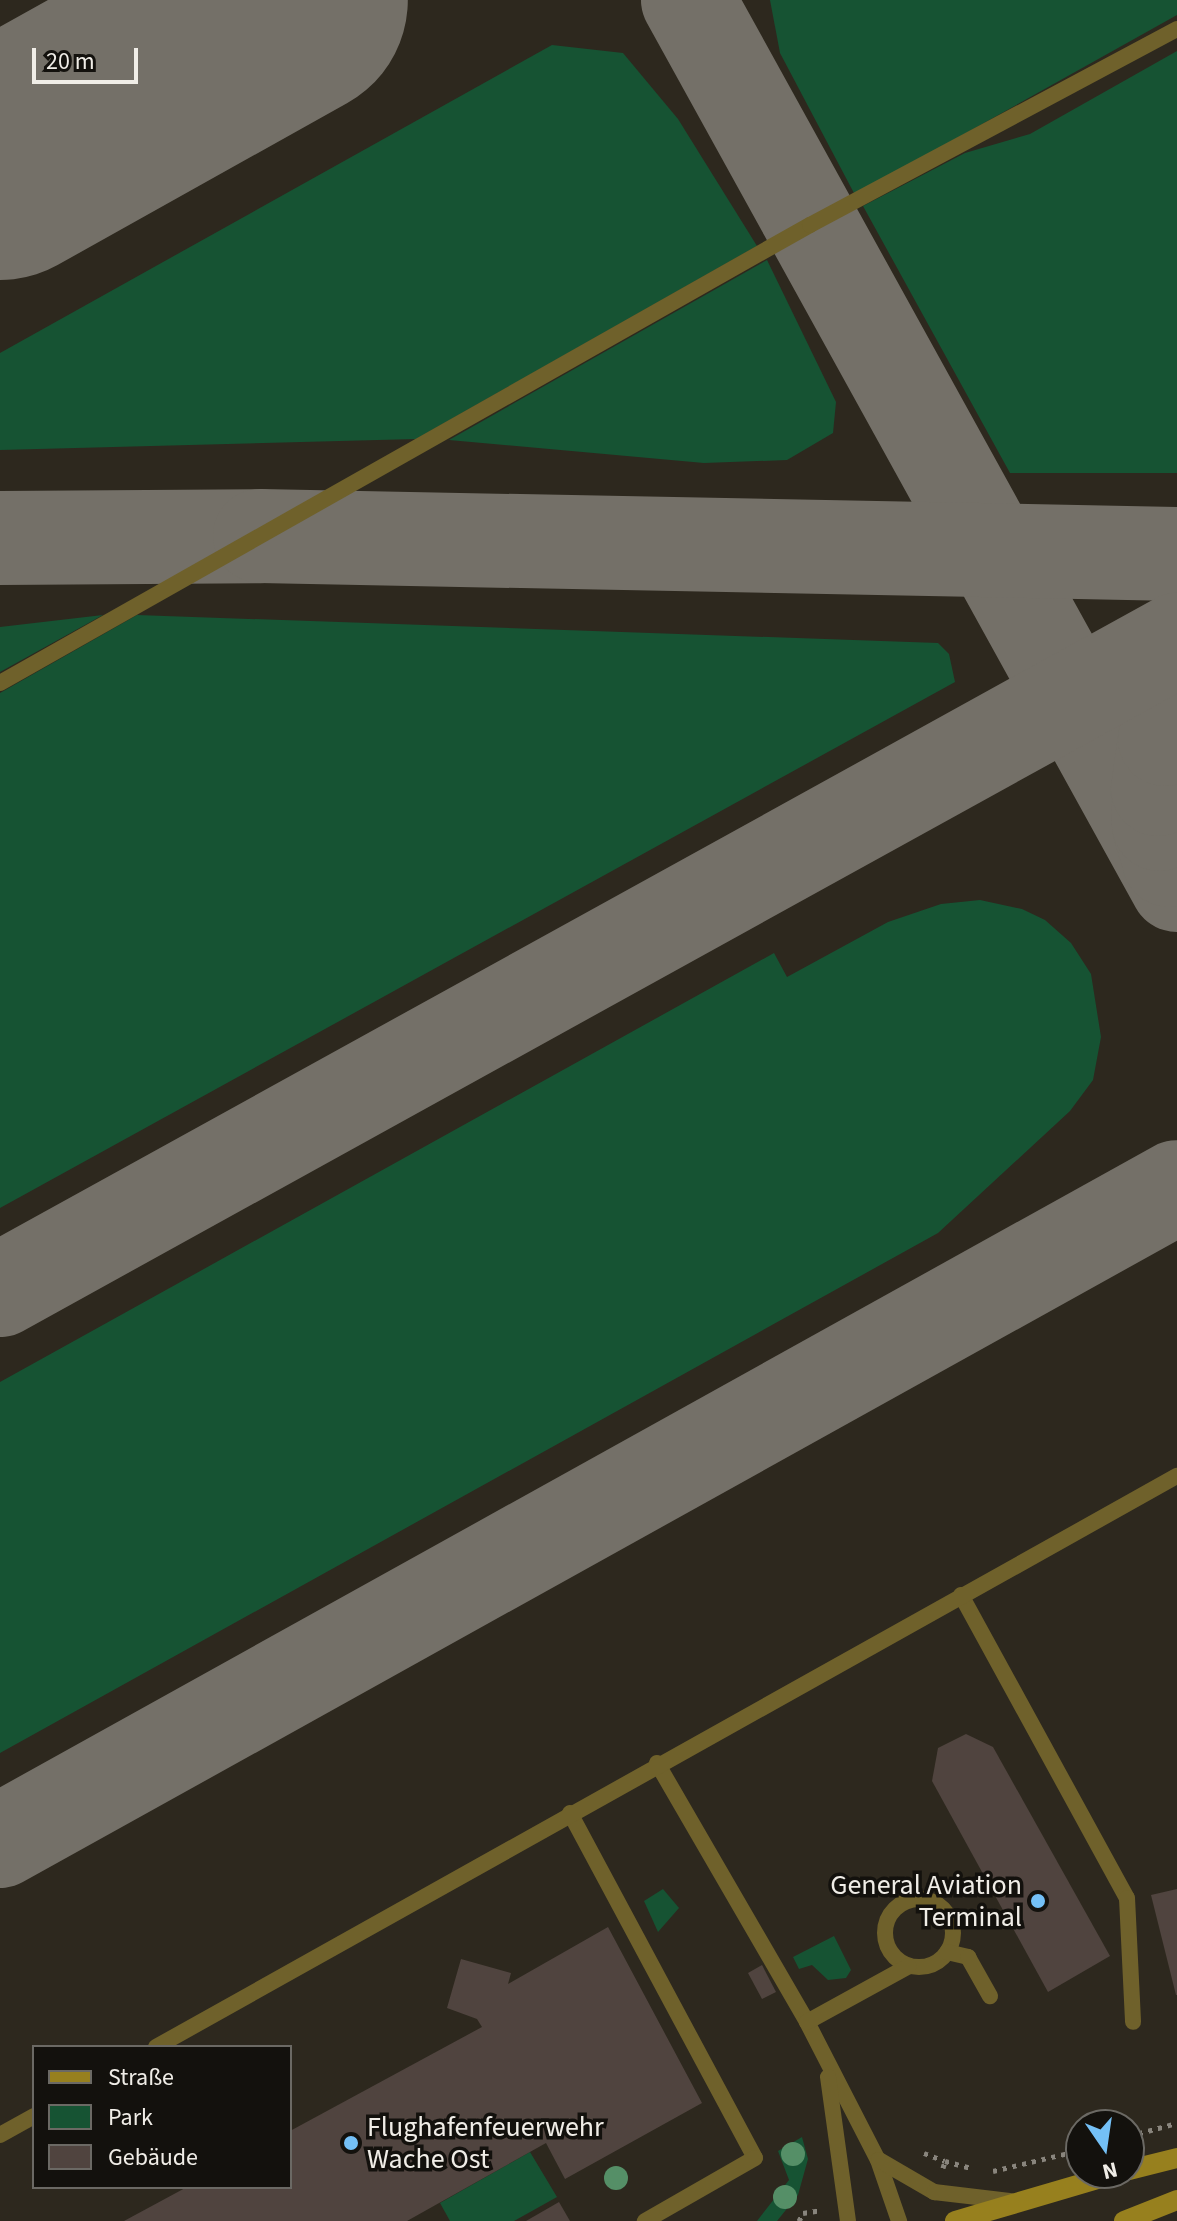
<!DOCTYPE html>
<meta charset="utf-8">
<style>
body{margin:0}
#map{position:relative;width:1177px;height:2221px;overflow:hidden;background:#2d281e;font-family:"Source Sans 3",sans-serif}
div>[style]{position:absolute}
.green>*{inset:0;background:#165333}
.taxiway>*{height:94px;margin:-47px;padding:0 47px;transform-origin:47px;border-radius:47px;background:#747068}
.runway>*{height:236px;margin:-118px;padding:0 118px;transform-origin:118px;border-radius:118px;background:#747068}
.building>*{inset:0;background:#50443f}
.path>*{height:5px;margin-top:-2.5px;transform-origin:0;background:repeating-linear-gradient(90deg,#89857d 0 4px,transparent 0 10px)}
.service>*{height:16px;margin:-8px;padding:0 8px;transform-origin:8px;border-radius:8px;background:#6f612b}
.service>.ring{margin:-8px;padding:0;box-sizing:content-box;background:none;border:16px solid #6f612b;border-radius:50%}
.secondary>*{height:20px;margin:-10px;padding:0 10px;transform-origin:10px;border-radius:10px;background:#97801e}
.trees>*{width:24px;height:24px;margin:-12px;border-radius:50%;background:#558f67}
.dots>*{width:22px;height:22px;translate:-50% -50%;box-sizing:border-box;border:4px solid #13110d;border-radius:50%}
span{translate:-50% -50%;white-space:nowrap;text-align:center;line-height:1.15;-webkit-text-stroke:7px #13110d;paint-order:stroke}
.poi-label{font-size:28px;color:#f0ede7}
.right{translate:-100% -50%;text-align:right}
.left{translate:0 -50%;text-align:left}
.legend{position:absolute;left:32px;top:2045px;width:260px;height:144px;box-sizing:border-box;background:#13110d;border:2px solid #6b6964;margin:0;padding:10px 14px;list-style:none;font-size:24px;color:#f0ede7}
.legend li{display:flex;align-items:center;gap:16px;height:40px}
.legend b{width:40px;border:2px solid #6b6964}
.north{position:absolute;left:1065px;top:2109px;width:80px;height:80px;box-sizing:border-box;background:#13110d;border:2px solid #6b6964;border-radius:50%;rotate:167deg;font-size:22px;font-weight:700;line-height:32px;text-align:center;color:#f0ede7}
.north::after{content:'';display:block;margin:auto;width:28px;height:36px;background:#74c0f6;clip-path:polygon(50% 0,100% 100%,50% 72%,0 100%)}
.scale{position:absolute;left:32px;top:48px;width:106px;height:36px;box-sizing:border-box;border:4px solid #f0ede7;border-top:0;padding-left:10px;font-size:24px;line-height:28px;white-space:nowrap;color:#f0ede7;-webkit-text-stroke:6px #13110d;paint-order:stroke}
</style>
<div id="map">
<div class="green">
<div style="clip-path:polygon(770px 0,1177px 0,1177px 15px,855px 195px,780px 53px)"></div>
<div style="clip-path:polygon(552px 45px,623px 53px,678px 119px,757px 246px,416px 439px,0 450px,0 353px)"></div>
<div style="clip-path:polygon(1177px 51px,1177px 473px,1010px 473px,863px 206px,965px 153px,1030px 134px)"></div>
<div style="clip-path:polygon(767px 260px,836px 402px,833px 433px,787px 460px,704px 463px,449px 440px)"></div>
<div style="clip-path:polygon(103px 615px,0 672px,0 627px)"></div>
<div style="clip-path:polygon(137px 615px,938px 643px,949px 654px,955px 682px,0 1208px,0 693px)"></div>
<div style="clip-path:polygon(980px 900px,1022px 909px,1045px 920px,1071px 943px,1091px 974px,1101px 1037px,1093px 1080px,1070px 1111px,938px 1233px,0 1753px,0 1382px,774px 953px,787px 977px,888px 922px,941px 904px)"></div>
<div style="clip-path:polygon(663px 1889px,679px 1908px,658px 1932px,644px 1901px)"></div>
<div style="clip-path:polygon(834px 1936px,851px 1970px,846px 1978px,828px 1980px,812px 1965px,799px 1969px,793px 1957px)"></div>
<div style="clip-path:polygon(802px 2137px,808px 2159px,798px 2195px,777px 2221px,757px 2221px,789px 2180px,778px 2151px)"></div>
<div style="clip-path:polygon(530px 2152px,557px 2197px,514px 2221px,450px 2221px,440px 2203px)"></div>
</div>
<div class="taxiway">
<div style="left:688px;top:0;width:1011px;rotate:61.08deg"></div>
<div style="left:0;top:538px;width:260px;rotate:-0.4deg"></div>
<div style="left:260px;top:536px;width:917px;rotate:1.12deg"></div>
<div style="left:1169px;top:860px;width:37px;rotate:-106deg"></div>
<div style="left:1159px;top:824px;width:35px;rotate:-92deg"></div>
<div style="left:1158px;top:789px;width:50px;rotate:-82deg"></div>
<div style="left:1165px;top:739px;width:40px;rotate:-72deg"></div>
<div style="left:0;top:1290px;width:1345px;rotate:-28.91deg"></div>
<div style="left:0;top:1841px;width:1346px;rotate:-29.06deg"></div>
</div>
<div class="runway">
<div style="left:0;top:162px;width:332px;rotate:-29.2deg"></div>
</div>
<div class="building">
<div style="clip-path:polygon(966px 1734px,993px 1747px,1110px 1956px,1048px 1992px,932px 1781px,938px 1748px)"></div>
<div style="clip-path:polygon(1177px 1889px,1177px 1995px,1176px 1995px,1151px 1895px)"></div>
<div style="clip-path:polygon(608px 1927px,702px 2103px,565px 2179px,546px 2143px,407px 2221px,124px 2221px,187px 2187px,290px 2187px,290px 2131px,482px 2027px,477px 2019px,447px 2008px,461px 1959px,511px 1973px,508px 1984px)"></div>
<div style="clip-path:polygon(762px 1965px,776px 1992px,762px 1999px,748px 1973px)"></div>
<div style="clip-path:polygon(559px 2202px,570px 2221px,526px 2221px)"></div>
</div>
<div class="path">
<div style="left:1129px;top:2136px;width:50px;rotate:-15.2deg"></div>
<div style="left:924px;top:2153px;width:22px;rotate:21deg"></div>
<div style="left:943px;top:2168px;width:7px;rotate:-74deg"></div>
<div style="left:945px;top:2161px;width:27px;rotate:15deg"></div>
<div style="left:993px;top:2171px;width:90px;rotate:-13.4deg"></div>
<div style="left:799px;top:2221px;width:9px;rotate:-63deg"></div>
<div style="left:803px;top:2213px;width:19px;rotate:-9deg"></div>
</div>
<div class="service">
<div style="left:0;top:683px;width:931px;rotate:-29.49deg"></div>
<div style="left:810px;top:225px;width:416px;rotate:-28.1deg"></div>
<div style="left:961px;top:1595px;width:345px;rotate:61.3deg"></div>
<div style="left:1127px;top:1898px;width:124px;rotate:87.2deg"></div>
<div style="left:657px;top:1763px;width:299px;rotate:59.9deg"></div>
<div style="left:807px;top:2022px;width:155px;rotate:62.8deg"></div>
<div style="left:878px;top:2160px;width:65px;rotate:71deg"></div>
<div style="left:570px;top:1813px;width:391px;rotate:61.8deg"></div>
<div style="left:755px;top:2158px;width:127px;rotate:150.2deg"></div>
<div class="ring" style="left:885px;top:1899px;width:52px;height:52px"></div>
<div style="left:947px;top:1952px;width:22px;rotate:13deg"></div>
<div style="left:968px;top:1957px;width:45px;rotate:60.6deg"></div>
<div style="left:807px;top:2022px;width:116px;rotate:-28.8deg"></div>
<div style="left:156px;top:2047px;width:1170px;rotate:-29.22deg"></div>
<div style="left:828px;top:2077px;width:145px;rotate:82.1deg"></div>
<div style="left:0;top:2135px;width:39px;rotate:-29deg"></div>
<div style="left:879px;top:2160px;width:64px;rotate:30.2deg"></div>
<div style="left:934px;top:2192px;width:78px;rotate:6.7deg"></div>
</div>
<div class="secondary">
<div style="left:1129px;top:2170px;width:49px;rotate:-14deg"></div>
<div style="left:955px;top:2221px;width:170px;rotate:-16.4deg"></div>
<div style="left:1124px;top:2221px;width:57px;rotate:-21.6deg"></div>
</div>
<div class="trees">
<div style="left:793px;top:2154px"></div>
<div style="left:616px;top:2178px"></div>
<div style="left:785px;top:2197px"></div>
</div>
<div class="dots">
<div style="left:1038px;top:1901px;background:#74c0f6"></div>
<div style="left:351px;top:2143px;background:#74c0f6"></div>
</div>
<div class="poi-label">
<span class="right" style="left:1022px;top:1901px">General Aviation<br>Terminal</span>
<span class="left" style="left:367px;top:2143px">Flughafenfeuerwehr<br>Wache Ost</span>
</div>
<ul class="legend">
<li><b style="height:10px;background:#97801e"></b>Straße</li>
<li><b style="height:22px;background:#165333"></b>Park</li>
<li><b style="height:22px;background:#50443f"></b>Gebäude</li>
</ul>
<div class="north">N</div>
<div class="scale">20 m</div>
</div>
